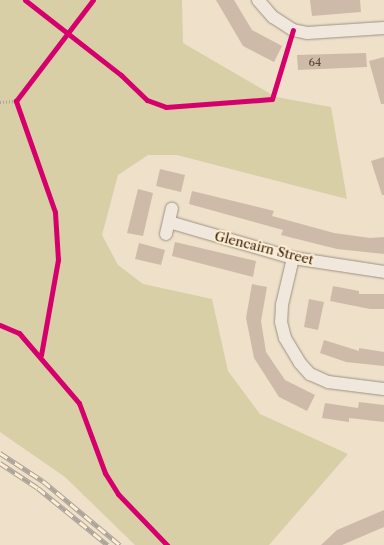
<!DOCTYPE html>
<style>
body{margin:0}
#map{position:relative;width:384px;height:545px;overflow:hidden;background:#eee0c9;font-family:"Libre Caslon Text",serif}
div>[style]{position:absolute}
.green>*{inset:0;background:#d8cfa7}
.building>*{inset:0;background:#cebaa9}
.path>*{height:2.5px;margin-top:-1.25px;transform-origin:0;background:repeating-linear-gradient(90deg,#ada49a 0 1px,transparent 0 3px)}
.roads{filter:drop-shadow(0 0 1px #9c9283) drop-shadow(0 0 1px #9c9283)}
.street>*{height:12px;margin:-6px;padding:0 6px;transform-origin:6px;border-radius:6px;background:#f0e8dd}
.rail>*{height:4.5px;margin-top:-2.25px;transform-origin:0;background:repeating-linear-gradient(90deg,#feedd2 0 9px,#ada49a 0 18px);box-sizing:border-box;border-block:1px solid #ada49a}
.cycleway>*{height:5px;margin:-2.5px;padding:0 2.5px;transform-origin:2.5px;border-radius:2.5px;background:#d6006c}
span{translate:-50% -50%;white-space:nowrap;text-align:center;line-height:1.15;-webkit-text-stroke:4px #feedd2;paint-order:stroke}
.number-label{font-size:11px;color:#5b4937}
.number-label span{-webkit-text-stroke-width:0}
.street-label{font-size:13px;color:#352311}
</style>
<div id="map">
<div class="green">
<div style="clip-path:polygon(0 0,182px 0,183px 43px,276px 97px,331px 107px,347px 199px,177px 155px,148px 155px,118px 175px,102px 235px,118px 265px,143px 284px,212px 299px,228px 371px,260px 414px,348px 454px,269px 545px,135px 545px,65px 477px,0 432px)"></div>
</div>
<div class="building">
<div style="clip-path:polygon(216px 0,234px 0,252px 30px,282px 46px,274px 62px,243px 46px)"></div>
<div style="clip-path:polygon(310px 0,360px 0,361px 12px,312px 16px)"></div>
<div style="clip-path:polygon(366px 53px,367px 67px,298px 70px,297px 55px)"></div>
<div style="clip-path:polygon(384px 57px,384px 104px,381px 104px,369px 61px)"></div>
<div style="clip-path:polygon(384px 157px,384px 195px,382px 195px,371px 161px)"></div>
<div style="clip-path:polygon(160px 169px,185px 175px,181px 192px,156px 186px)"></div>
<div style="clip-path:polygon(138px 189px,153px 193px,143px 236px,127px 233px)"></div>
<div style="clip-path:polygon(192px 191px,274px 211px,272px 216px,334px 233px,370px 238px,384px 237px,384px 254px,337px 249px,281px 235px,283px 230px,189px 204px)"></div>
<div style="clip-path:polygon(175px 242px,256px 261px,253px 277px,172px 256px)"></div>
<div style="clip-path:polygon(139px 243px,165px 250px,161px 265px,135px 259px)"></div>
<div style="clip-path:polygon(252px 284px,267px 287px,261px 321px,266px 352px,285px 380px,315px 395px,307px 411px,279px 397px,254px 358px,246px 318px)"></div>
<div style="clip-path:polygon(333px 286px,359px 291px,359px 294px,384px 294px,384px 309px,370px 309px,330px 301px)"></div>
<div style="clip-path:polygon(309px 299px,324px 302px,318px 330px,304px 327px)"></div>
<div style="clip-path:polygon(324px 340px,359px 351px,359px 348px,384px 352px,384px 366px,346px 362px,320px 353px)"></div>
<div style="clip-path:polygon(359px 402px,384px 405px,384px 422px,349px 418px,349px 422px,322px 418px,325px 403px,358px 408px)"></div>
<div style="clip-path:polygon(384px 510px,384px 527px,342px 545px,321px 545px,337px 530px)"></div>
</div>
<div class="path">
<div style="left:0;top:102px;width:16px;rotate:-4deg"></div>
</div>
<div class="roads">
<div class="street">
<div style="left:258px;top:0;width:23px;rotate:49deg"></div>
<div style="left:273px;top:17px;width:24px;rotate:33deg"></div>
<div style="left:293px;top:30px;width:14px;rotate:12deg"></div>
<div style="left:307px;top:33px;width:77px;rotate:-3.7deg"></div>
<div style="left:169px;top:222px;width:129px;rotate:16.2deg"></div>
<div style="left:293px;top:258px;width:92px;rotate:8.7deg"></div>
<div style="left:166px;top:234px;width:26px;rotate:-77deg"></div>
<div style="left:293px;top:258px;width:48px;rotate:103.2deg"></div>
<div style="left:282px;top:305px;width:17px;rotate:93deg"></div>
<div style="left:281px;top:322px;width:16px;rotate:76deg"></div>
<div style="left:285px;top:338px;width:29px;rotate:59deg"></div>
<div style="left:300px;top:363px;width:15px;rotate:48deg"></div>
<div style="left:310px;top:374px;width:20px;rotate:24deg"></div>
<div style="left:328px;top:382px;width:56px;rotate:7.1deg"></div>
</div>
</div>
<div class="rail">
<div style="left:0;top:453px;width:51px;rotate:33.1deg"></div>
<div style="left:43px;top:481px;width:100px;rotate:39.7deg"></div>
<div style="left:0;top:463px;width:45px;rotate:33.3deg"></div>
<div style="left:38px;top:488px;width:90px;rotate:39.2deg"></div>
</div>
<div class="cycleway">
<div style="left:25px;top:0;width:122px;rotate:38deg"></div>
<div style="left:121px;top:75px;width:36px;rotate:44deg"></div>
<div style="left:147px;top:100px;width:20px;rotate:20deg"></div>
<div style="left:166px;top:107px;width:106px;rotate:-4.3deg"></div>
<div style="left:272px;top:99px;width:72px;rotate:-73.1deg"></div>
<div style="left:0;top:325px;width:21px;rotate:23deg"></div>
<div style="left:19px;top:333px;width:92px;rotate:49.4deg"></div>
<div style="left:79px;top:403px;width:75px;rotate:69.6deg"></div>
<div style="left:105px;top:473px;width:25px;rotate:58deg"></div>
<div style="left:118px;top:494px;width:71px;rotate:46.1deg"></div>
<div style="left:41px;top:355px;width:97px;rotate:-79.9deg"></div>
<div style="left:58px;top:260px;width:48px;rotate:-93.6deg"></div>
<div style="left:55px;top:212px;width:118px;rotate:-109.4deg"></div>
<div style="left:16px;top:101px;width:127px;rotate:-52.7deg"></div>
</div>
<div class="number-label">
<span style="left:315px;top:62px">64</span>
</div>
<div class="street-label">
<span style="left:264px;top:248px;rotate:14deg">Glencairn Street</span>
</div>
</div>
